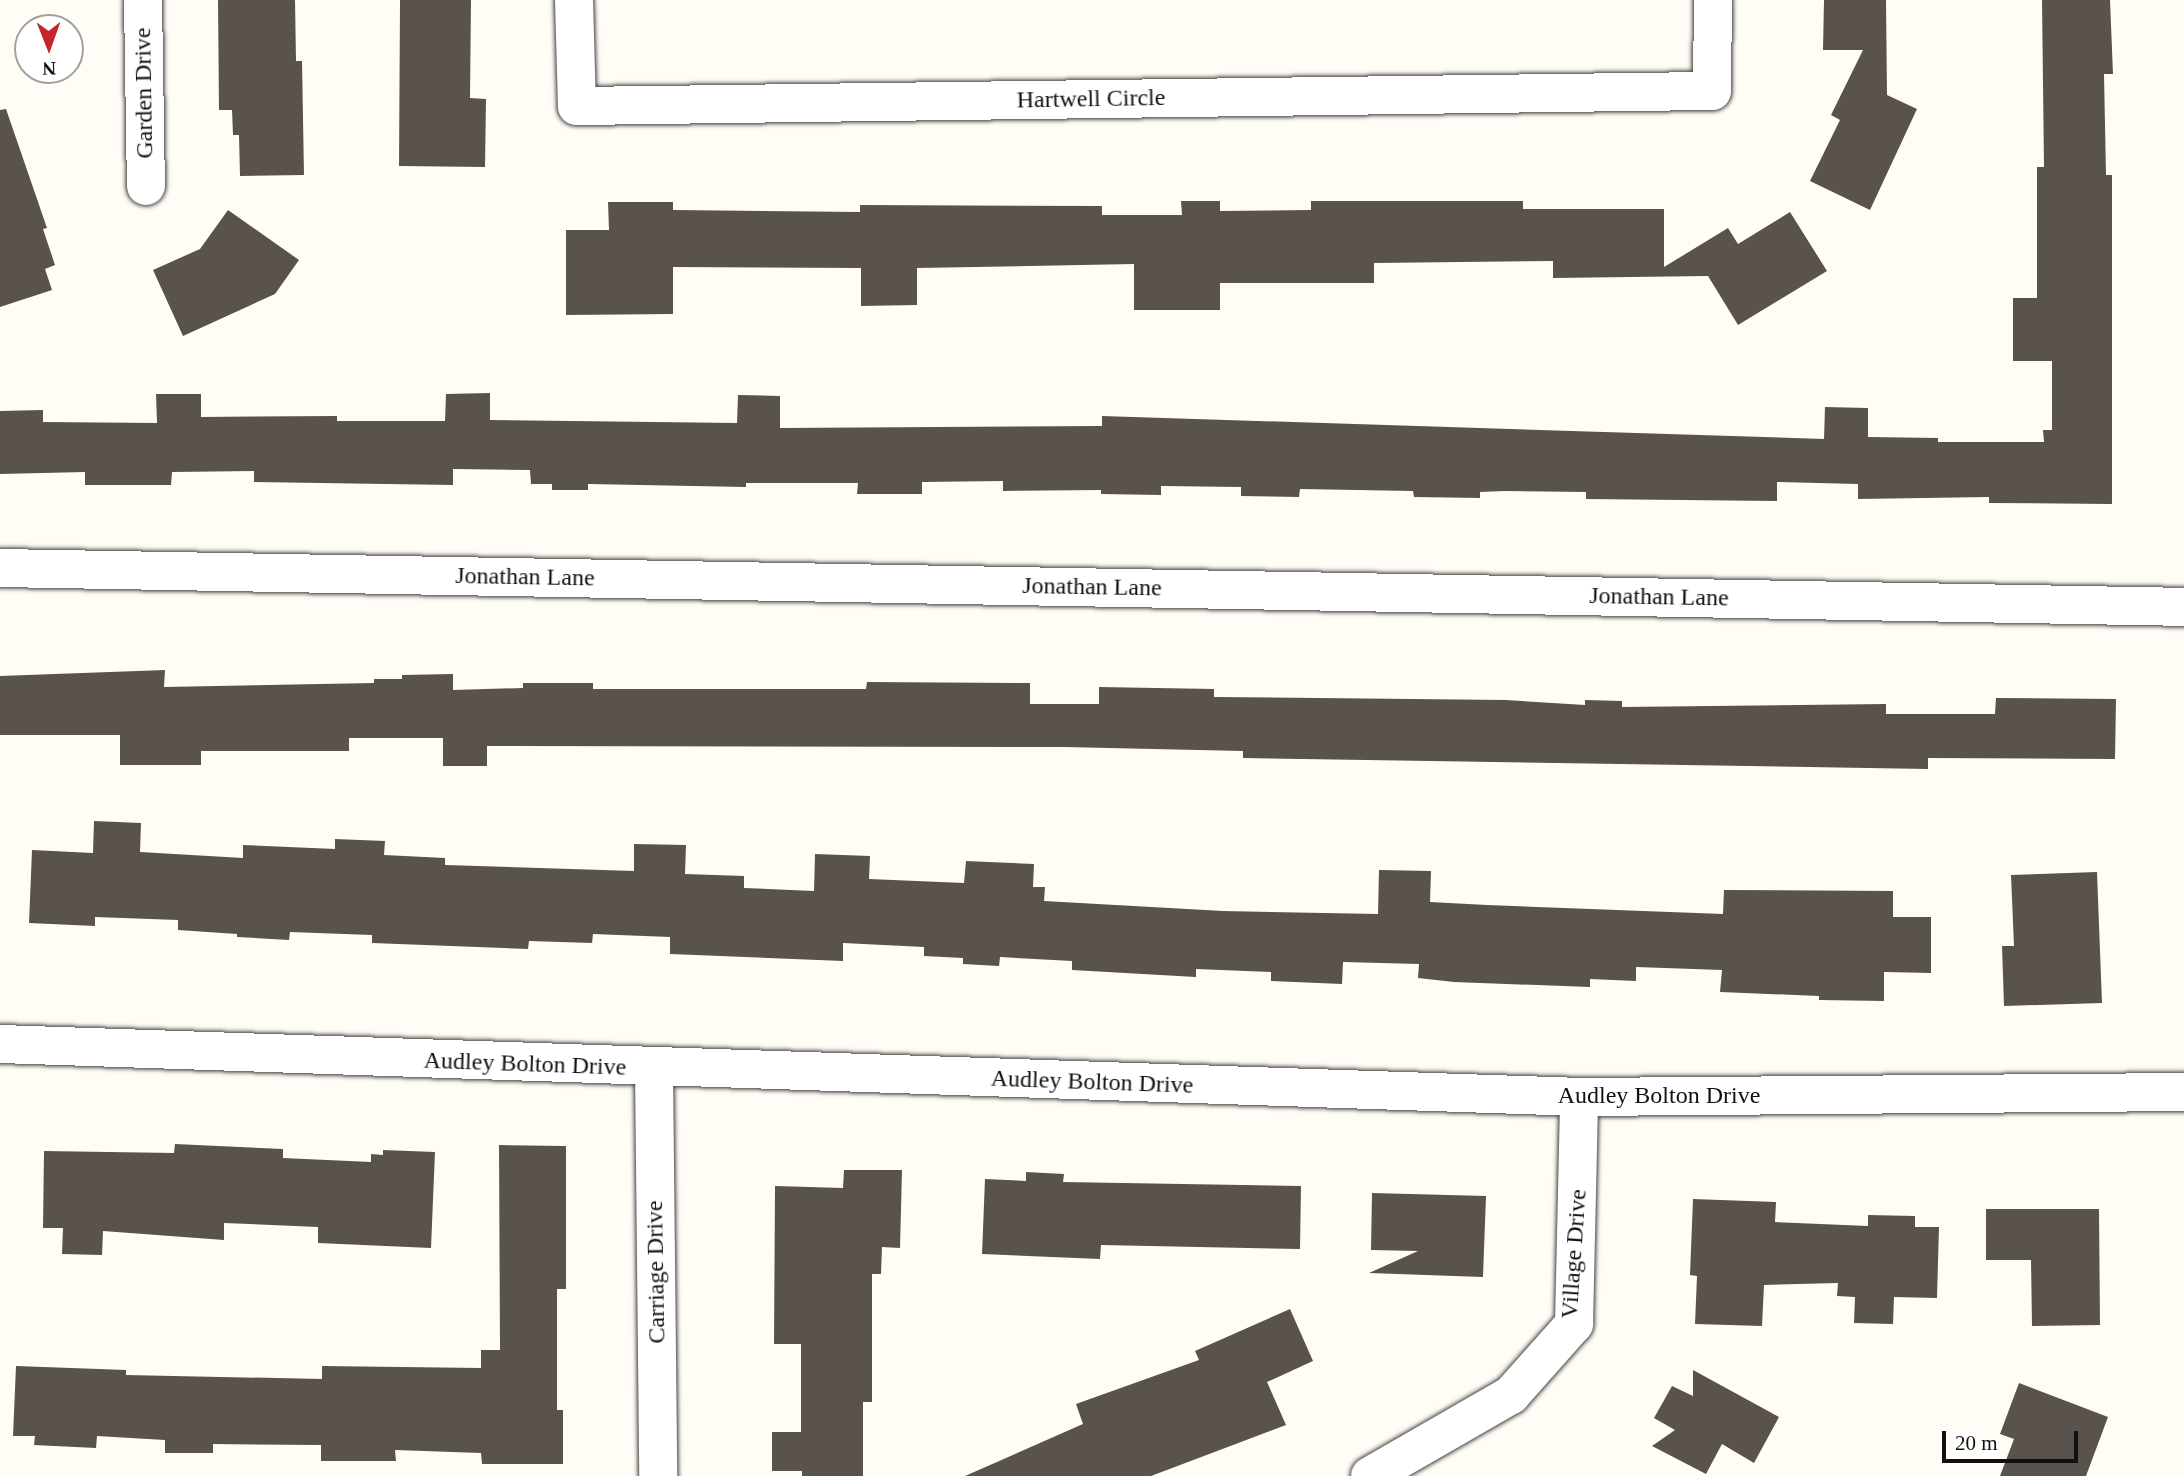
<!DOCTYPE html>
<style>
body{margin:0}
#map{position:relative;width:2184px;height:1476px;overflow:hidden;background:#fffdf5;font-family:Georgia,serif}
div>[style]{position:absolute}
.building>*{inset:0;background:#5a524d}
.roads{filter:drop-shadow(0 0 2px #444) drop-shadow(0 0 2px #444)}
.minor>*{height:38px;margin:-19px;padding:0 19px;transform-origin:19px;border-radius:19px;background:#fff}
span{translate:-50% -50%;white-space:nowrap;text-align:center;line-height:1.15;-webkit-text-stroke:7px #fff;paint-order:stroke}
.street-label{font-size:24px;color:#111}
.north{position:absolute;left:14px;top:14px;width:70px;height:70px;box-sizing:border-box;background:#fff;border:2px solid #a0a0a0;border-radius:50%;rotate:179deg;font-size:19px;font-weight:700;line-height:28px;text-align:center;color:#111}
.north::after{content:'';display:block;margin:auto;width:24px;height:32px;background:#c4262e;clip-path:polygon(50% 0,100% 100%,50% 72%,0 100%)}
.scale{position:absolute;left:1942px;top:1431px;width:136px;height:32px;box-sizing:border-box;border:4px solid #111;border-top:0;padding-left:9px;font-size:21px;line-height:24px;white-space:nowrap;color:#111;-webkit-text-stroke:5px #fff;paint-order:stroke}
</style>
<div id="map">
<div class="building">
<div style="clip-path:polygon(218px 0,295px 0,296px 61px,302px 61px,304px 175px,240px 176px,239px 135px,233px 135px,232px 110px,219px 110px)"></div>
<div style="clip-path:polygon(400px 0,471px 0,470px 98px,486px 99px,485px 167px,399px 166px)"></div>
<div style="clip-path:polygon(1824px 0,1886px 0,1887px 95px,1917px 109px,1870px 210px,1810px 181px,1840px 120px,1831px 115px,1863px 50px,1823px 50px)"></div>
<div style="clip-path:polygon(2042px 0,2110px 0,2113px 74px,2104px 74px,2106px 175px,2112px 175px,2112px 504px,1989px 503px,1989px 497px,1858px 499px,1858px 484px,1777px 482px,1777px 501px,1586px 499px,1586px 492px,1504px 491px,1480px 492px,1480px 498px,1414px 497px,1413px 491px,1300px 489px,1299px 497px,1241px 496px,1241px 487px,1161px 486px,1161px 495px,1101px 494px,1101px 490px,1003px 491px,1003px 481px,922px 482px,922px 494px,857px 494px,858px 483px,746px 483px,746px 487px,588px 484px,588px 490px,552px 490px,552px 484px,531px 484px,530px 470px,453px 469px,453px 485px,254px 482px,254px 471px,172px 472px,171px 485px,85px 485px,85px 472px,0 474px,0 411px,43px 410px,43px 422px,157px 423px,156px 394px,201px 394px,201px 417px,337px 416px,337px 421px,445px 421px,446px 394px,490px 393px,490px 420px,737px 423px,738px 395px,780px 396px,780px 428px,1102px 426px,1102px 416px,1824px 439px,1825px 407px,1868px 408px,1868px 437px,1938px 438px,1938px 442px,2044px 442px,2043px 430px,2052px 430px,2052px 361px,2013px 361px,2013px 298px,2037px 298px,2037px 167px,2044px 167px)"></div>
<div style="clip-path:polygon(6px 109px,47px 228px,43px 229px,55px 265px,45px 269px,52px 290px,0 307px,0 110px)"></div>
<div style="clip-path:polygon(1181px 201px,1220px 201px,1220px 211px,1311px 210px,1311px 201px,1523px 201px,1523px 209px,1664px 209px,1664px 267px,1728px 228px,1738px 244px,1790px 212px,1827px 271px,1738px 325px,1708px 276px,1553px 278px,1553px 261px,1374px 263px,1374px 283px,1220px 283px,1220px 310px,1134px 310px,1134px 264px,917px 268px,917px 305px,861px 306px,861px 268px,673px 267px,673px 314px,566px 315px,566px 230px,609px 230px,608px 202px,673px 202px,673px 210px,860px 212px,860px 205px,1102px 206px,1102px 215px,1182px 215px)"></div>
<div style="clip-path:polygon(228px 210px,299px 260px,275px 294px,183px 336px,153px 270px,200px 249px)"></div>
<div style="clip-path:polygon(165px 670px,164px 687px,374px 683px,374px 679px,402px 679px,402px 675px,453px 674px,453px 690px,523px 688px,523px 683px,593px 683px,593px 689px,866px 689px,867px 682px,1030px 683px,1030px 704px,1099px 704px,1099px 687px,1214px 689px,1214px 697px,1506px 700px,1585px 705px,1585px 700px,1622px 701px,1622px 707px,1886px 704px,1886px 714px,1995px 714px,1996px 698px,2116px 699px,2115px 759px,1928px 758px,1928px 769px,1243px 758px,1243px 751px,1064px 747px,487px 746px,487px 766px,443px 766px,443px 738px,349px 738px,349px 751px,201px 751px,201px 765px,120px 765px,120px 735px,0 735px,0 676px)"></div>
<div style="clip-path:polygon(94px 821px,141px 823px,140px 852px,243px 858px,243px 845px,335px 849px,335px 839px,385px 841px,384px 855px,445px 858px,445px 865px,634px 871px,634px 844px,686px 845px,685px 874px,744px 876px,744px 888px,814px 891px,815px 854px,870px 856px,869px 879px,964px 883px,966px 861px,1034px 864px,1033px 887px,1045px 887px,1044px 901px,1223px 911px,1378px 914px,1379px 870px,1431px 871px,1430px 902px,1487px 905px,1723px 914px,1724px 890px,1893px 891px,1893px 917px,1931px 917px,1931px 973px,1884px 972px,1884px 1001px,1819px 1000px,1819px 996px,1720px 992px,1722px 970px,1636px 967px,1636px 981px,1590px 979px,1590px 987px,1454px 982px,1418px 978px,1419px 964px,1343px 962px,1342px 984px,1271px 981px,1271px 972px,1196px 969px,1196px 977px,1072px 970px,1072px 961px,1000px 957px,999px 966px,963px 964px,963px 958px,924px 956px,924px 947px,843px 943px,843px 961px,670px 954px,670px 937px,593px 934px,592px 943px,529px 941px,528px 949px,372px 943px,372px 935px,290px 932px,289px 940px,237px 937px,237px 934px,178px 930px,178px 920px,95px 917px,95px 926px,29px 923px,32px 850px,93px 853px)"></div>
<div style="clip-path:polygon(2097px 872px,2102px 1003px,2004px 1006px,2002px 946px,2014px 946px,2011px 875px)"></div>
<div style="clip-path:polygon(175px 1144px,283px 1149px,283px 1158px,371px 1162px,371px 1154px,383px 1155px,383px 1150px,435px 1152px,431px 1248px,318px 1243px,318px 1227px,224px 1223px,224px 1240px,103px 1231px,102px 1255px,62px 1254px,63px 1228px,43px 1228px,44px 1151px,174px 1153px)"></div>
<div style="clip-path:polygon(499px 1145px,566px 1146px,566px 1289px,557px 1289px,557px 1410px,563px 1410px,563px 1464px,482px 1464px,481px 1453px,395px 1450px,396px 1461px,321px 1461px,321px 1445px,213px 1444px,213px 1453px,165px 1453px,165px 1440px,97px 1436px,96px 1448px,34px 1445px,35px 1436px,13px 1436px,16px 1366px,126px 1370px,126px 1375px,322px 1379px,322px 1366px,481px 1368px,481px 1350px,500px 1350px)"></div>
<div style="clip-path:polygon(844px 1170px,902px 1170px,900px 1248px,882px 1247px,881px 1274px,872px 1274px,872px 1402px,863px 1402px,863px 1476px,802px 1476px,802px 1471px,772px 1471px,772px 1432px,801px 1432px,801px 1344px,774px 1344px,775px 1186px,843px 1188px)"></div>
<div style="clip-path:polygon(1026px 1172px,1064px 1174px,1063px 1182px,1301px 1186px,1300px 1249px,1101px 1245px,1100px 1259px,982px 1254px,985px 1179px,1026px 1181px)"></div>
<div style="clip-path:polygon(1372px 1193px,1486px 1196px,1483px 1277px,1369px 1273px,1418px 1251px,1371px 1250px)"></div>
<div style="clip-path:polygon(1693px 1199px,1776px 1202px,1775px 1222px,1868px 1226px,1868px 1215px,1915px 1216px,1915px 1227px,1939px 1227px,1937px 1298px,1894px 1297px,1893px 1324px,1854px 1323px,1855px 1297px,1837px 1296px,1838px 1283px,1764px 1285px,1762px 1326px,1695px 1324px,1697px 1276px,1690px 1275px)"></div>
<div style="clip-path:polygon(1986px 1209px,2099px 1209px,2100px 1325px,2032px 1326px,2031px 1260px,1986px 1260px)"></div>
<div style="clip-path:polygon(1290px 1309px,1313px 1361px,1267px 1382px,1286px 1425px,1151px 1476px,965px 1476px,1083px 1424px,1076px 1404px,1199px 1360px,1195px 1351px)"></div>
<div style="clip-path:polygon(1693px 1370px,1779px 1417px,1754px 1463px,1722px 1444px,1706px 1474px,1652px 1446px,1675px 1430px,1654px 1418px,1672px 1386px,1693px 1396px)"></div>
<div style="clip-path:polygon(2019px 1383px,2108px 1417px,2086px 1476px,2000px 1476px,2014px 1439px,2000px 1434px)"></div>
</div>
<div class="roads">
<div class="minor">
<div style="left:143px;top:0;width:186px;rotate:89.1deg"></div>
<div style="left:574px;top:0;width:106px;rotate:88.4deg"></div>
<div style="left:577px;top:106px;width:1135px;rotate:-0.76deg"></div>
<div style="left:1712px;top:91px;width:91px;rotate:-89.4deg"></div>
<div style="left:0;top:568px;width:2184px;rotate:1.02deg"></div>
<div style="left:0;top:1044px;width:1580px;rotate:1.92deg"></div>
<div style="left:1579px;top:1097px;width:605px;rotate:-0.47deg"></div>
<div style="left:654px;top:1069px;width:407px;rotate:89.4deg"></div>
<div style="left:1370px;top:1476px;width:163px;rotate:-29.9deg"></div>
<div style="left:1511px;top:1395px;width:95px;rotate:-48.4deg"></div>
<div style="left:1574px;top:1324px;width:227px;rotate:-88.7deg"></div>
</div>
</div>
<div class="street-label">
<span style="left:144px;top:93px;rotate:-91deg">Garden Drive</span>
<span style="left:1091px;top:99px;rotate:-1deg">Hartwell Circle</span>
<span style="left:525px;top:577px;rotate:1deg">Jonathan Lane</span>
<span style="left:1092px;top:587px;rotate:1deg">Jonathan Lane</span>
<span style="left:1659px;top:597px;rotate:1deg">Jonathan Lane</span>
<span style="left:525px;top:1064px;rotate:2deg">Audley Bolton Drive</span>
<span style="left:1092px;top:1082px;rotate:2deg">Audley Bolton Drive</span>
<span style="left:1659px;top:1096px">Audley Bolton Drive</span>
<span style="left:1574px;top:1254px;rotate:-86deg">Village Drive</span>
<span style="left:656px;top:1272px;rotate:-91deg">Carriage Drive</span>
</div>
<div class="north">N</div>
<div class="scale">20 m</div>
</div>
